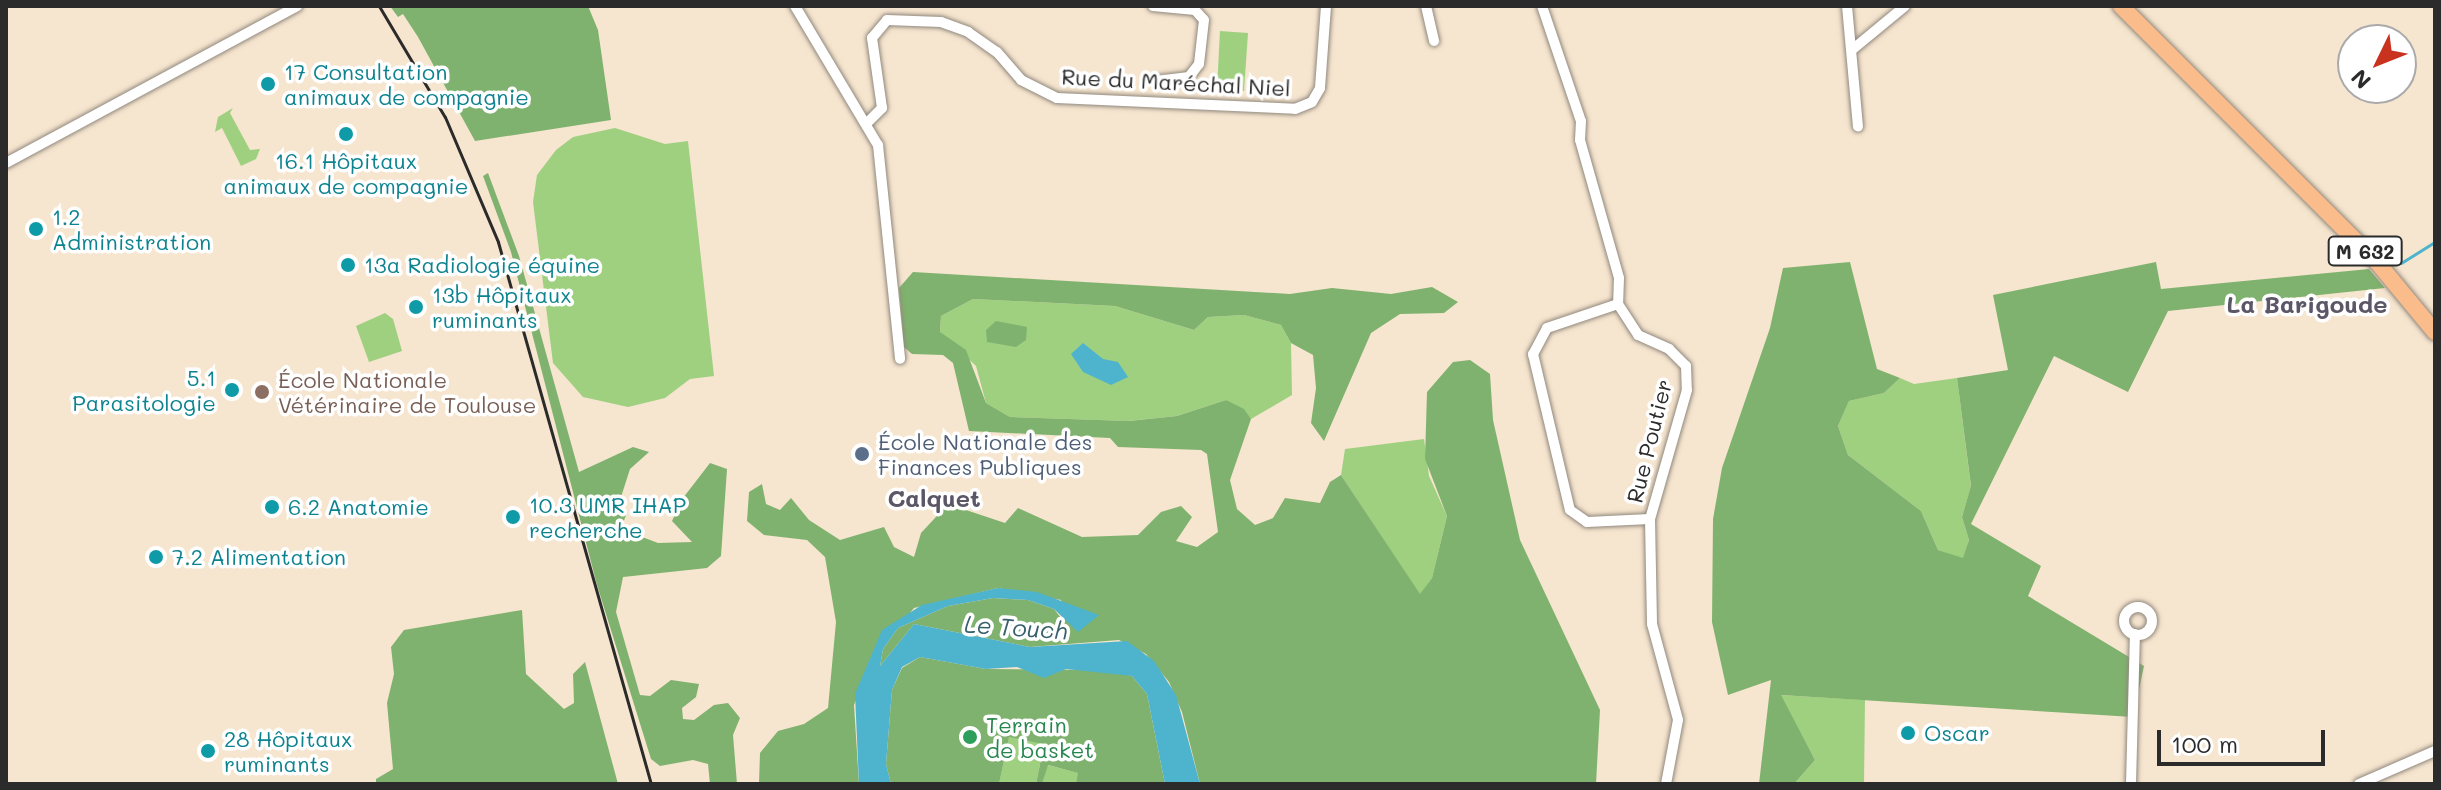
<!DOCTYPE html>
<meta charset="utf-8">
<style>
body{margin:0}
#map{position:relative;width:2441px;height:790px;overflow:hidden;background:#f6e5cf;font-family:Mali,sans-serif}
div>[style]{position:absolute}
.green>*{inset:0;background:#9fd080}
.forest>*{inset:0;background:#7fb26e}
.water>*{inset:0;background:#4eb3cd}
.stream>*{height:3px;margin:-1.5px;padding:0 1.5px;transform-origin:1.5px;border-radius:1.5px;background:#4eb3cd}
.roads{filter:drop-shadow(0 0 2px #90887d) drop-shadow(0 0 2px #90887d)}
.street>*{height:10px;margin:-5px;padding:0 5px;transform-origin:5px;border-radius:5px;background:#fff}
.street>.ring{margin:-5px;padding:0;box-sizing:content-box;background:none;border:10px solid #fff;border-radius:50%}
.primary>*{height:16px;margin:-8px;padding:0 8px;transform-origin:8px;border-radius:8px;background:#fabc8b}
.rail>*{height:3px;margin:-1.5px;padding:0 1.5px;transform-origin:1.5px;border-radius:1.5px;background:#2b2b2b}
.dots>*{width:22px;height:22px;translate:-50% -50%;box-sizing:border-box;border:4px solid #fff;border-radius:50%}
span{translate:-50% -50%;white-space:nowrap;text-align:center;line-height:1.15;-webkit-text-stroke:7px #fff;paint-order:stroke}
.shield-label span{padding:2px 6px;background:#fff;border:2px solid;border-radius:6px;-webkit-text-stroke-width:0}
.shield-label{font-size:20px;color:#2b2b2b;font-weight:700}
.culture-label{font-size:22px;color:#0d838f}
.left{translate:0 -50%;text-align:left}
.right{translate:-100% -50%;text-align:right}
.street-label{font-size:22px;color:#2b2b2b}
.education-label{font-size:22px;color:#785e54}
.service-label{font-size:22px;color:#4e5e75}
.leisure-label{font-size:22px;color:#27864d}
.neighbourhood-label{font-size:24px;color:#5b5766;font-weight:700}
.water-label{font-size:24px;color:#39616c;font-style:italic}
.frame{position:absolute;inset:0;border:8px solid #2b2b2b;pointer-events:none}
.north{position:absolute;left:2337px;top:24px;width:80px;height:80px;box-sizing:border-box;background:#fff;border:2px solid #aaa;border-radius:50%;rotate:227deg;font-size:22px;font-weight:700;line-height:32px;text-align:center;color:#2b2b2b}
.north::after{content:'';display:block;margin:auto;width:28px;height:36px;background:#c8321e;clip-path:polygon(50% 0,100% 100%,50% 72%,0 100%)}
.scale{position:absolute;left:2157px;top:730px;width:168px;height:36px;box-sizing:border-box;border:4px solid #2b2b2b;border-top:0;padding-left:10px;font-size:24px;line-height:28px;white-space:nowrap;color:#2b2b2b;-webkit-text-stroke:6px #fff;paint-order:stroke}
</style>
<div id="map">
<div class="green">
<div style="clip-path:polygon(1220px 31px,1248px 33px,1244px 91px,1217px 89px)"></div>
<div style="clip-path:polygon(233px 108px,230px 113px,250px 150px,260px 149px,256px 159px,241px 166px,222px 128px,215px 132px,218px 117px)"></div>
<div style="clip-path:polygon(615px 128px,665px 144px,688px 141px,714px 376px,690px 379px,665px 398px,628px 407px,583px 397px,553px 363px,533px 202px,537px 175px,556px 150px,573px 137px)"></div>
<div style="clip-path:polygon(973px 299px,1115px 306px,1194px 330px,1208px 317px,1244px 315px,1281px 325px,1291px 343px,1292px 395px,1251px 419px,1226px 400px,1177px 416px,1128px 421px,1010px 417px,986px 403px,976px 366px,940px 332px,941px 316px)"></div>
<div style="clip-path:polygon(385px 313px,393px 319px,402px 351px,369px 362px,356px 326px)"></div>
<div style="clip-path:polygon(1900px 378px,1914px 384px,1957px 378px,1971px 487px,1962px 517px,1969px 540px,1964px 559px,1938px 550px,1921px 511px,1848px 455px,1838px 426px,1849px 401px,1884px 393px)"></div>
<div style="clip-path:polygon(1424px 439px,1429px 476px,1447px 516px,1432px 578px,1420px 595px,1341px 475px,1345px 449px)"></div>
<div style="clip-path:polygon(1780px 695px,1865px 700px,1864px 784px,1794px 784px,1815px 760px)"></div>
<div style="clip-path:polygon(1012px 721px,1047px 728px,1036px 784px,999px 784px)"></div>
<div style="clip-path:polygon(1047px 765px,1079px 773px,1076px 784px,1042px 784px)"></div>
</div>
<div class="forest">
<div style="clip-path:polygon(390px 6px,588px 6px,598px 30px,611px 120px,475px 141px,418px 37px,403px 14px,398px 17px)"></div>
<div style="clip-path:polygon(488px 173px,519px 256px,579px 472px,633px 447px,649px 452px,630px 469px,621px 497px,626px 515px,621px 529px,658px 543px,692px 542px,672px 521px,683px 498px,710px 463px,727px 469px,721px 556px,707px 568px,623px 577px,616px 612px,640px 695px,650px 696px,671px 680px,699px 684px,696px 697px,682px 708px,683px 719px,694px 720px,714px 705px,728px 703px,740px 718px,733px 735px,737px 784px,710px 784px,708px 764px,693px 760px,660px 766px,651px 759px,597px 585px,511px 252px,483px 176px)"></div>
<div style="clip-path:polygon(1850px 262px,1877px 369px,1900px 378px,1884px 393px,1849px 401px,1838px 426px,1848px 455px,1921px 511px,1938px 550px,1963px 558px,1969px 540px,1962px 517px,1971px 486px,1957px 378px,2008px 370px,1993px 295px,2156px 262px,2161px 289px,2369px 269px,2385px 288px,2168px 311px,2128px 392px,2054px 356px,1971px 524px,2041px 566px,2028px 596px,2144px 666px,2133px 717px,1781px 695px,1815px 760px,1794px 784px,1759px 784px,1771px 680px,1728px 695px,1712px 622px,1713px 519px,1722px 468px,1770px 328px,1783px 268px)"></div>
<div style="clip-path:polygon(913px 272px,1290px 294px,1332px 288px,1391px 294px,1432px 287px,1458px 302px,1444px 313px,1400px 314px,1371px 333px,1324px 441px,1311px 423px,1316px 388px,1313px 355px,1291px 343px,1281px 325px,1244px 315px,1208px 317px,1194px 330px,1115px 306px,973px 299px,941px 316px,940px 332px,966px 350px,986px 403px,1010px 417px,1129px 421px,1177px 416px,1226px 400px,1244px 409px,1251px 419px,1230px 480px,1237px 509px,1255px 525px,1273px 518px,1285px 498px,1320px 503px,1330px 482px,1341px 475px,1420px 594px,1432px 578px,1447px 516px,1425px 459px,1427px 392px,1453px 362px,1470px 360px,1490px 374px,1493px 420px,1520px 540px,1600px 710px,1596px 784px,1200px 784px,1182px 712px,1169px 682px,1146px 654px,1119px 640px,1030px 647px,914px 624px,880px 666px,883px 649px,898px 628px,948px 606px,993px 598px,1028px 600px,1054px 609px,1064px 622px,1061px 600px,998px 588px,914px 608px,872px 659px,854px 705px,859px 784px,759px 784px,760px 753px,778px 731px,804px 724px,828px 708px,836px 622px,825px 557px,807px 540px,764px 535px,747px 521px,749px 492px,762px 484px,766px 504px,780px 510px,791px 498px,809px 520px,840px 540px,884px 527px,894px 547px,914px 557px,921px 533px,948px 504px,1005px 523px,1018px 508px,1082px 537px,1138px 535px,1161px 512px,1181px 506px,1192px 517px,1176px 541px,1197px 547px,1218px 532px,1207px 454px,1201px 450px,1118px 447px,1110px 438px,969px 431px,953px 363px,943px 355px,912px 354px,904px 347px,899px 288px)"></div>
<div style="clip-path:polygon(996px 321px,1027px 327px,1026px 340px,1016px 347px,987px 342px,986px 330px)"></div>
<div style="clip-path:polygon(522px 610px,526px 674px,564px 709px,574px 703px,573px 674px,585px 662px,618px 784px,376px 784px,376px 779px,393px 769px,387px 703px,394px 674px,391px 647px,404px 630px)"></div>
<div style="clip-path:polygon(920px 657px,986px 669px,1106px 670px,1132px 676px,1147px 694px,1165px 784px,1076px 784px,1078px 773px,1048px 765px,1042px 784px,1036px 784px,1044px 744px,1009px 737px,999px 784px,891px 784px,886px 764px,892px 690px,902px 668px)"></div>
</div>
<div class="water">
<div style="clip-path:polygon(1083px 343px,1103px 359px,1118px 362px,1128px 377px,1111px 385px,1083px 372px,1071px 354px)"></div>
<div style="clip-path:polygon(998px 588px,1037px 592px,1099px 615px,1078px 632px,1054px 609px,1028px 600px,993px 598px,948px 606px,898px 628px,883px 649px,880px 666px,914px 624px,1030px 647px,1127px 641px,1154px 661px,1176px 695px,1200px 784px,1165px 784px,1147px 694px,1132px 676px,1066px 669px,1044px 678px,1017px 667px,986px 669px,920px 657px,902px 667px,892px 690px,886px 764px,891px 784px,859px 784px,855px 694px,882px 630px,922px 605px)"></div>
</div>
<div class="stream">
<div style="left:2401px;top:263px;width:40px;rotate:-32deg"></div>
</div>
<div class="roads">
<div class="street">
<div style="left:795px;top:6px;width:162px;rotate:59.2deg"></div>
<div style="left:878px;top:145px;width:215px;rotate:84.1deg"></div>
<div style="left:1153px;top:6px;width:42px;rotate:5.4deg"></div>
<div style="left:1195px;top:10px;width:13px;rotate:48deg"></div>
<div style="left:1204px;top:20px;width:44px;rotate:96.5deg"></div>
<div style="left:1199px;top:64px;width:16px;rotate:128deg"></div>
<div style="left:1189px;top:77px;width:31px;rotate:173deg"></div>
<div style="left:1426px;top:6px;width:36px;rotate:77deg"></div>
<div style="left:1542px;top:6px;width:121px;rotate:71.3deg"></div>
<div style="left:1581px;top:121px;width:19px;rotate:93deg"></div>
<div style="left:1580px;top:140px;width:143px;rotate:74.2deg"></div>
<div style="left:1619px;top:278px;width:26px;rotate:92deg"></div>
<div style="left:1618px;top:304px;width:37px;rotate:57deg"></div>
<div style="left:1638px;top:335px;width:34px;rotate:24deg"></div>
<div style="left:1669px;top:349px;width:24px;rotate:45deg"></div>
<div style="left:1686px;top:366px;width:24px;rotate:88deg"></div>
<div style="left:1687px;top:390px;width:134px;rotate:106deg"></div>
<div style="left:1650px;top:519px;width:105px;rotate:88.9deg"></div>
<div style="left:1652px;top:624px;width:99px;rotate:74.8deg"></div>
<div style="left:1678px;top:720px;width:65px;rotate:100.6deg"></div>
<div style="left:1847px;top:6px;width:121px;rotate:84.8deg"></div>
<div style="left:1853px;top:49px;width:67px;rotate:-39.6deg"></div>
<div style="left:868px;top:122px;width:20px;rotate:-45deg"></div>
<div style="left:882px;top:108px;width:71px;rotate:-98.1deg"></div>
<div style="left:872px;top:38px;width:23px;rotate:-50deg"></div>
<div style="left:887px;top:20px;width:54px;rotate:2.1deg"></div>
<div style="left:941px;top:22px;width:29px;rotate:20deg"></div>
<div style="left:968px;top:32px;width:35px;rotate:35deg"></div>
<div style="left:997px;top:52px;width:37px;rotate:49deg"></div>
<div style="left:1021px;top:80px;width:40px;rotate:26.6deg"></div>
<div style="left:1057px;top:98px;width:238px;rotate:2.6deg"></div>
<div style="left:1295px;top:109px;width:18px;rotate:-22deg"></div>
<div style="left:1312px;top:102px;width:16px;rotate:-60deg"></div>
<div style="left:1320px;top:88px;width:82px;rotate:-85.8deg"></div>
<div style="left:6px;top:163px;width:331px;rotate:-28.3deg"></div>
<div style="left:1618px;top:304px;width:75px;rotate:161.3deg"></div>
<div style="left:1547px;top:328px;width:30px;rotate:118deg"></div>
<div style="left:1533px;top:354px;width:160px;rotate:76.7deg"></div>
<div style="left:1570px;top:510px;width:21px;rotate:35deg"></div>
<div style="left:1587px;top:522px;width:63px;rotate:-2.7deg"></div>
<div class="ring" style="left:2124px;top:607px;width:18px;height:18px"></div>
<div style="left:2131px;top:784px;width:150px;rotate:-88.5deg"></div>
<div style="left:2359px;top:784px;width:83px;rotate:-23.5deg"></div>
</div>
<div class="primary">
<div style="left:2121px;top:6px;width:362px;rotate:45deg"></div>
<div style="left:2377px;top:262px;width:91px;rotate:50.4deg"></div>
</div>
</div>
<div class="rail">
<div style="left:379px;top:6px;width:129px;rotate:59.3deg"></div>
<div style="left:445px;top:117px;width:136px;rotate:67deg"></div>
<div style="left:498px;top:242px;width:563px;rotate:74.24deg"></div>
</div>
<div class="dots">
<div style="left:268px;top:84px;background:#0f9aa8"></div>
<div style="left:346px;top:134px;background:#0f9aa8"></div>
<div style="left:36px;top:229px;background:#0f9aa8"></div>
<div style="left:348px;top:265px;background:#0f9aa8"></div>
<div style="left:416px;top:307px;background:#0f9aa8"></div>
<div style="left:232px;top:390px;background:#0f9aa8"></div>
<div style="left:262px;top:392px;background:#8d6e63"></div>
<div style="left:862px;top:454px;background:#5c6f8a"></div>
<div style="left:272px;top:507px;background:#0f9aa8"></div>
<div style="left:513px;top:517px;background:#0f9aa8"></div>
<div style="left:156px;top:557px;background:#0f9aa8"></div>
<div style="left:1908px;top:733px;background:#0f9aa8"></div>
<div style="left:970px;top:737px;background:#2e9e5b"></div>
<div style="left:208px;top:751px;background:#0f9aa8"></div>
</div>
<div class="shield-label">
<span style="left:2365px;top:251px">M 632</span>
</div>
<div class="culture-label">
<span class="left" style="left:284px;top:84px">17 Consultation<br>animaux de compagnie</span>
<span style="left:346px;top:173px">16.1 Hôpitaux<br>animaux de compagnie</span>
<span class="left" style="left:52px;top:229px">1.2<br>Administration</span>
<span class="left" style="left:364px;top:265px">13a Radiologie équine</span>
<span class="left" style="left:432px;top:307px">13b Hôpitaux<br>ruminants</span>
<span class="right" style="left:216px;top:390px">5.1<br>Parasitologie</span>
<span class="left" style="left:529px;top:517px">10.3 UMR IHAP<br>recherche</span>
<span class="left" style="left:288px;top:507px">6.2 Anatomie</span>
<span class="left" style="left:172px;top:557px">7.2 Alimentation</span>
<span class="left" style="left:1924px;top:733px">Oscar</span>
<span class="left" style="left:224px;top:751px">28 Hôpitaux<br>ruminants</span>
</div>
<div class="street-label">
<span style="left:1176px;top:82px;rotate:3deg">Rue du Maréchal Niel</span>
<span style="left:1649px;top:441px;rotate:-76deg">Rue Poutier</span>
</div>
<div class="education-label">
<span class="left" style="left:278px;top:392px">École Nationale<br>Vétérinaire de Toulouse</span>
</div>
<div class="service-label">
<span class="left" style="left:878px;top:454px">École Nationale des<br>Finances Publiques</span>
</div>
<div class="leisure-label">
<span class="left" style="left:986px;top:737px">Terrain<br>de basket</span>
</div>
<div class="neighbourhood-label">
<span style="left:2307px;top:304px">La Barigoude</span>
<span style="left:934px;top:498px">Calquet</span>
</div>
<div class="water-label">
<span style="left:1016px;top:627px;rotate:4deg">Le Touch</span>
</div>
<div class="frame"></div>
<div class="north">N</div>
<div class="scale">100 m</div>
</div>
